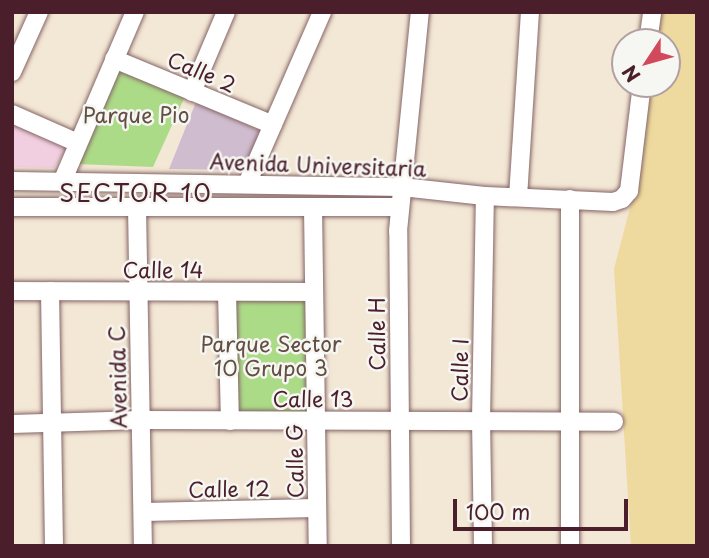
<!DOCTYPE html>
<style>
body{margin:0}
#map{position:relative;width:709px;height:558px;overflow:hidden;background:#f3e7d5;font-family:"Playpen Sans",sans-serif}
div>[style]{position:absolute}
.built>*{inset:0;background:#f2cfe0}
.industrial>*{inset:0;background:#cfbdcf}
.green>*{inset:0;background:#acdb88}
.sand>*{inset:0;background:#eeda9e}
.roads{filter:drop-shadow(0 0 2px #856566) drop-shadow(0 0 2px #856566)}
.minor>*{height:18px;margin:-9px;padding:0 9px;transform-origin:9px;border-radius:9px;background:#fff}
span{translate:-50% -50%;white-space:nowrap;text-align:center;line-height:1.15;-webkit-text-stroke:5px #f6f6f2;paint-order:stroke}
.street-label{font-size:21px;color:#4a1f2b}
.park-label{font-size:21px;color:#624e42}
.quarter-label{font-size:24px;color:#4a1f2b;letter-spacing:2px}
.frame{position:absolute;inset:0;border:14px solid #4a1f2b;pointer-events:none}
.north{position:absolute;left:611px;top:28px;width:70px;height:70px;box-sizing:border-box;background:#f6f6f2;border:2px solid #b1a0a2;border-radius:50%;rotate:234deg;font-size:19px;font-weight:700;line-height:28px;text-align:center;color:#4a1f2b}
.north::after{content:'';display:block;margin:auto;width:24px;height:32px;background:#d1495b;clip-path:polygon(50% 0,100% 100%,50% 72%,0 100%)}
.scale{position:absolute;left:453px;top:499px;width:175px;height:32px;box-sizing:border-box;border:4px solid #4a1f2b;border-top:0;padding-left:9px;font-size:21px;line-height:24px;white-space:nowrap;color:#4a1f2b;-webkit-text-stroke:5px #f6f6f2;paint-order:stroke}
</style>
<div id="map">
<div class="built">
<div style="clip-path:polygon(12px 122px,68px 147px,54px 168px,12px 167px)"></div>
</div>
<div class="industrial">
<div style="clip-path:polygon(196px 102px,261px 131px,245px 170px,169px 169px)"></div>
</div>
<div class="green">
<div style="clip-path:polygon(116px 64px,186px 94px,153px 167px,76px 164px)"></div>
<div style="clip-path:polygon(307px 297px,307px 413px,235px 413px,234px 298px)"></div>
</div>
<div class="sand">
<div style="clip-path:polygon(658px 12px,697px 12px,697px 546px,631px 546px,614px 269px,632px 200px,649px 84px,667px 84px,667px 42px,654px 42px)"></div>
</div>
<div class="roads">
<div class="minor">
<div style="left:648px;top:42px;width:30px;rotate:-82deg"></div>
<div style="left:114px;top:59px;width:172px;rotate:22.5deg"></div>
<div style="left:12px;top:72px;width:66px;rotate:-65.8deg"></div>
<div style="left:192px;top:92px;width:87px;rotate:-67deg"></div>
<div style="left:12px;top:114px;width:72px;rotate:23.7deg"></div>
<div style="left:12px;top:181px;width:390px;rotate:0.9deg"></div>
<div style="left:402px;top:187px;width:83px;rotate:6.2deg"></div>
<div style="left:485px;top:196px;width:128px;rotate:2.7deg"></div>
<div style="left:613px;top:202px;width:9px;rotate:-18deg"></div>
<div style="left:622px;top:199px;width:11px;rotate:-49deg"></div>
<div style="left:629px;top:191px;width:108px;rotate:-83.1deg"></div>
<div style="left:62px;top:182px;width:185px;rotate:-66.8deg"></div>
<div style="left:247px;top:184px;width:188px;rotate:-66.4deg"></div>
<div style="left:518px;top:197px;width:185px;rotate:-86.3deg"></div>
<div style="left:12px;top:207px;width:388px"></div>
<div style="left:137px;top:207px;width:339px;rotate:89deg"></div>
<div style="left:313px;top:207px;width:339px;rotate:89.2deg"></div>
<div style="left:12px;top:291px;width:302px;rotate:0.2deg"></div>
<div style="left:50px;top:291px;width:255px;rotate:89.1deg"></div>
<div style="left:227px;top:292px;width:129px;rotate:88.7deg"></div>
<div style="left:12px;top:424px;width:129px;rotate:-1.8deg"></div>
<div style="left:141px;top:420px;width:473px;rotate:0.2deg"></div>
<div style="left:143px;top:512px;width:174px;rotate:-1.3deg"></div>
<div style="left:401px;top:546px;width:315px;rotate:-90.5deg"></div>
<div style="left:398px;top:231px;width:220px;rotate:-84.3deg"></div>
<div style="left:483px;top:546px;width:125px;rotate:-90.9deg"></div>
<div style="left:481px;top:421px;width:225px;rotate:-89deg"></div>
<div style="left:570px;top:546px;width:347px;rotate:-90deg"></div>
</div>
</div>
<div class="street-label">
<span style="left:202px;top:71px;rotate:23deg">Calle 2</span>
<span style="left:318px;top:164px;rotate:2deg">Avenida Universitaria</span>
<span style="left:163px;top:269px">Calle 14</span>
<span style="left:376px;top:334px;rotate:-90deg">Calle H</span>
<span style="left:459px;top:370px;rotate:-89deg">Calle I</span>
<span style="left:117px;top:377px;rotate:-91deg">Avenida C</span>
<span style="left:313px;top:398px">Calle 13</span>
<span style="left:294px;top:461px;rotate:-91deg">Calle G</span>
<span style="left:229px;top:488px;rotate:-1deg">Calle 12</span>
</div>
<div class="park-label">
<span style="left:136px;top:114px">Parque Pio</span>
<span style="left:271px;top:355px">Parque Sector<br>10 Grupo 3</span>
</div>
<div class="quarter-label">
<span style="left:136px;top:193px">SECTOR 10</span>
</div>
<div class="frame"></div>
<div class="north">N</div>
<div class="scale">100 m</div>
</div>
